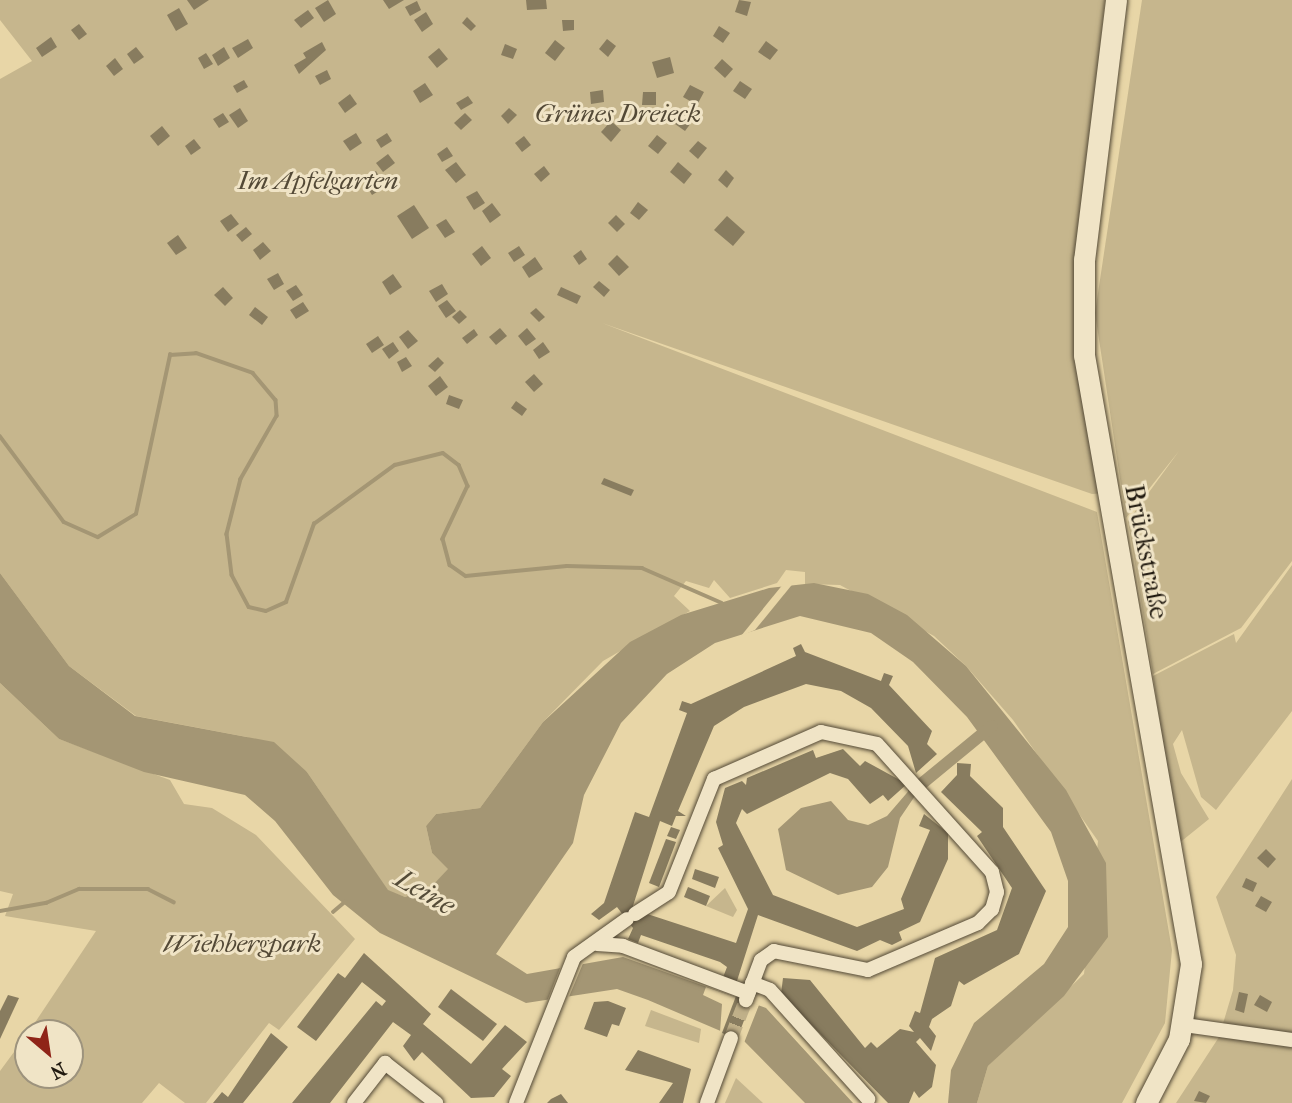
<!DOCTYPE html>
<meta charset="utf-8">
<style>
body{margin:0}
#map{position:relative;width:1292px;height:1103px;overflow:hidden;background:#e8d6a7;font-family:"IM FELL French Canon",serif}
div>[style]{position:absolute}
.green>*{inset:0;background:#c6b68d}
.water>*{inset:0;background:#a49674}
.pier>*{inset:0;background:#e8d6a7}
.stream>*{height:3.5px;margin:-1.75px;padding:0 1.75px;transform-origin:1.75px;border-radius:1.75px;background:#a49674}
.canal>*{height:12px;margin:-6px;padding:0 6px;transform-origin:6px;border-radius:6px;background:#a49674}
.building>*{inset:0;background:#887c5f}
.street-tunnel>*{height:14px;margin-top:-7px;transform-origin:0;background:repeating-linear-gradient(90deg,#c0b089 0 14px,transparent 0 21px)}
.roads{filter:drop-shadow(0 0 2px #534936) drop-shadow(0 0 2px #534936)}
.street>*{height:14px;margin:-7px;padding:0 7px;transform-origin:7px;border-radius:7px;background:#f0e4c6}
.secondary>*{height:21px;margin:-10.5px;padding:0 10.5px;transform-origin:10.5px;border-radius:10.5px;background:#f0e4c6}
span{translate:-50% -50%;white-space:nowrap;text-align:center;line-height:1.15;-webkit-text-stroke:6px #f0e4c6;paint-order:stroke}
.park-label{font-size:26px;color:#534936;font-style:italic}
.street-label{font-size:26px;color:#211a10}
.water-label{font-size:28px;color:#554c38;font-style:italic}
.north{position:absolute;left:14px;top:1019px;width:70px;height:70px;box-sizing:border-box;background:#f0e4c6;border:2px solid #9d937d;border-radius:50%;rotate:151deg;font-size:19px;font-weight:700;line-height:28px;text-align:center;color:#211a10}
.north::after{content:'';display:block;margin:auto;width:24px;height:32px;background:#8f2418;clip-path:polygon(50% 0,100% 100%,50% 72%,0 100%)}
</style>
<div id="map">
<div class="green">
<div style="clip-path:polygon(0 0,1105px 0,1079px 248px,1107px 493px,1092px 494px,602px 323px,1097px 512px,1172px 950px,1165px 1023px,1122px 1103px,977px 1103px,988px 1066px,1084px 974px,1098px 841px,1013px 720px,966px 666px,934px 636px,840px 585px,805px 584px,805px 572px,786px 570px,777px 583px,730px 598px,714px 580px,709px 588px,686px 581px,674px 596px,690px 611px,603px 661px,543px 722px,480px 808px,436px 814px,426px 826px,432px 853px,449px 869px,430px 888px,405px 897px,388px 891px,307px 772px,247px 737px,136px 716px,69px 666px,0 573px,0 79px,32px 61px,0 20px)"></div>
<div style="clip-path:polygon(1142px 0,1292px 0,1292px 561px,1241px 628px,1153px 674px,1128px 521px,1179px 451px,1126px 518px,1095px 313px)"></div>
<div style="clip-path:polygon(1292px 565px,1292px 711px,1216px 810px,1201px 797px,1182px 730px,1173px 744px,1181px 773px,1209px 819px,1178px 844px,1153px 676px,1234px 634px,1236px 643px)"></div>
<div style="clip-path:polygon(0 683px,59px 739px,170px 780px,184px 804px,212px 808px,256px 835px,355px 939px,279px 1030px,269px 1023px,206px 1103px,185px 1103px,159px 1083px,142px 1103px,0 1103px,0 1071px,28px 1033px,28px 1075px,70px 1075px,70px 1033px,28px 1033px,96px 931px,5px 916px,13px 894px,0 891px)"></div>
<div style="clip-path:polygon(1292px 779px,1292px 1103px,1176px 1103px,1219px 1037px,1233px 990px,1236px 955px,1216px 897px)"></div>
<div style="clip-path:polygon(725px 888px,737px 910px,733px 917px,706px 906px)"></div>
<div style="clip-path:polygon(651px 1010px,701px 1029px,699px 1043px,645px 1026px)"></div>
<div style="clip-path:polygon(736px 1078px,763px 1103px,725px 1103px)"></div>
</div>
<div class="water">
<div style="clip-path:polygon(0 573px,69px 666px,135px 716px,274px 742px,307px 772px,388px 890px,405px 897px,430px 888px,448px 869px,432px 853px,426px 826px,436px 814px,480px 808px,543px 722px,630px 642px,681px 615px,769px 588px,814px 583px,868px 594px,907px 615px,966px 666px,1066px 790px,1106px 863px,1108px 937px,1064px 996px,988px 1066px,977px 1103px,948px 1103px,951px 1070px,974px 1023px,1044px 964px,1068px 927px,1068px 881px,1051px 832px,967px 717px,913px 662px,871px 633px,800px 616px,715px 643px,667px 674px,621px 723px,584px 795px,573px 843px,496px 954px,527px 974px,623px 957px,766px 1008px,853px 1103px,805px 1103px,744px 1041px,648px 1000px,617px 989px,526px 1003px,380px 933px,333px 895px,275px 821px,245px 795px,144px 772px,59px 739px,0 683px)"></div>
<div style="clip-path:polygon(912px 787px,917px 793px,900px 818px,888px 867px,872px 887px,838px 895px,786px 870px,778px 829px,801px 808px,831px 801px,848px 820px,868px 825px,887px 816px)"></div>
</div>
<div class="pier">
<div style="clip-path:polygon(795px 581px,755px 630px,741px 636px,784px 583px)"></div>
<div style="clip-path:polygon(584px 961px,568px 999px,546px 1004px,562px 963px)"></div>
<div style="clip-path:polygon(706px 987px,759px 1005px,744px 1043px,720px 1032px,722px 1004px,703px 995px)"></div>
</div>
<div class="stream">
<div style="left:0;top:436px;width:107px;rotate:53.3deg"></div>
<div style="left:64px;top:522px;width:37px;rotate:24deg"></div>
<div style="left:98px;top:537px;width:44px;rotate:-31.2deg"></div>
<div style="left:136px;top:514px;width:163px;rotate:-77.9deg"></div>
<div style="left:170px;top:355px;width:26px;rotate:-4deg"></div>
<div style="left:196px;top:353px;width:60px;rotate:19.3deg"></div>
<div style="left:253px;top:373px;width:35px;rotate:50deg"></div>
<div style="left:276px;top:400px;width:16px;rotate:86deg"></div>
<div style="left:277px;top:416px;width:73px;rotate:119.7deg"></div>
<div style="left:241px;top:479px;width:57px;rotate:104.3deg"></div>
<div style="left:227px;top:534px;width:41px;rotate:83deg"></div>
<div style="left:232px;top:575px;width:36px;rotate:62deg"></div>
<div style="left:249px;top:607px;width:17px;rotate:13deg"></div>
<div style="left:266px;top:611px;width:22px;rotate:-24deg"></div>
<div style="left:286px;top:602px;width:83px;rotate:-70.3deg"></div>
<div style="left:314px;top:524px;width:100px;rotate:-36.1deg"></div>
<div style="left:395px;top:465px;width:49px;rotate:-14deg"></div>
<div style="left:443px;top:453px;width:20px;rotate:37deg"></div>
<div style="left:459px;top:465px;width:23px;rotate:67deg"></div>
<div style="left:468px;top:486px;width:59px;rotate:115.3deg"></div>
<div style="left:443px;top:539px;width:27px;rotate:75deg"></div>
<div style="left:450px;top:565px;width:19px;rotate:35deg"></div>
<div style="left:466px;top:576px;width:101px;rotate:-5.7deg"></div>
<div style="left:567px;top:566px;width:75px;rotate:1.5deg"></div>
<div style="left:642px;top:568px;width:87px;rotate:23.6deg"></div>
<div style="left:0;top:911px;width:47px;rotate:-9.9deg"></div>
<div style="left:46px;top:903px;width:36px;rotate:-23deg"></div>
<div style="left:79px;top:889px;width:69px"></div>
<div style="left:148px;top:889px;width:29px;rotate:27deg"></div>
<div style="left:333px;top:912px;width:16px;rotate:-40deg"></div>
</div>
<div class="canal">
<div style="left:914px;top:790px;width:101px;rotate:-39.4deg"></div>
</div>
<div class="building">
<div style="clip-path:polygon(187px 0,209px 0,194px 10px)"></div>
<div style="clip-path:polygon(328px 0,336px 14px,324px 22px,315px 8px)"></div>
<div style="clip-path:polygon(383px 0,404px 0,389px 9px)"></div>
<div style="clip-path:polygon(526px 0,546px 0,547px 9px,527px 10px)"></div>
<div style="clip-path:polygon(739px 0,751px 2px,747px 16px,735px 12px)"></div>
<div style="clip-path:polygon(417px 1px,421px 10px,410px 16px,405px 7px)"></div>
<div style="clip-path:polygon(179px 8px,188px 24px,176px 31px,167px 15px)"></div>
<div style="clip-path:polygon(308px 10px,314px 18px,301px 28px,294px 20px)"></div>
<div style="clip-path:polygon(426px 12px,433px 24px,422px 32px,414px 20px)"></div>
<div style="clip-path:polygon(467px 17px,476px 26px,471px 31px,462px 23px)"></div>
<div style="clip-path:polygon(562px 20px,574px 20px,574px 30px,563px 31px)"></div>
<div style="clip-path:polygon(79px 24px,87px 34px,79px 40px,71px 30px)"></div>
<div style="clip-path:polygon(719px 26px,730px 33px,723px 43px,713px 36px)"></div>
<div style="clip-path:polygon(51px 37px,57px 47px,42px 57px,36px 48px)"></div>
<div style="clip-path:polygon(248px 39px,253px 48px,238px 58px,232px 48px)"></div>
<div style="clip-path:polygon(607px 39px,616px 46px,608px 57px,599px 49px)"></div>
<div style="clip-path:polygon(555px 40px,565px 48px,555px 61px,545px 53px)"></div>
<div style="clip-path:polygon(766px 41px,778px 50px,770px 60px,758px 52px)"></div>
<div style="clip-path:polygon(322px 42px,326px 50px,299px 74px,294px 65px,306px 58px,303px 53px)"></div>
<div style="clip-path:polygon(505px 44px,517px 49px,513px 59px,501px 55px)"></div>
<div style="clip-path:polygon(136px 47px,144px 57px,134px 64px,127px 54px)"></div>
<div style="clip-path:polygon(224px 47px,230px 58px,218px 66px,212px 55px)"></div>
<div style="clip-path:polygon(439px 48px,448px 59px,437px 68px,428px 57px)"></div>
<div style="clip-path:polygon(206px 53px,213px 64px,204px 69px,198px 58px)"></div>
<div style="clip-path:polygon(670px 57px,674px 73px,657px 78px,652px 62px)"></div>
<div style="clip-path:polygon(115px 58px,123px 69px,114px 76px,106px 66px)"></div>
<div style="clip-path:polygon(722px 59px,733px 69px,725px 78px,714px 68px)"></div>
<div style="clip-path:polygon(327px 70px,331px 79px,320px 85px,315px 76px)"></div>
<div style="clip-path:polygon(244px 80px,248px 87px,237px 93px,233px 86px)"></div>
<div style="clip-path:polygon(740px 81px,752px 89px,745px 99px,733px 91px)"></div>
<div style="clip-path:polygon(425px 83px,433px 95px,420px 103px,413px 91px)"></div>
<div style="clip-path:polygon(690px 85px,704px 92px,697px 105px,683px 97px)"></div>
<div style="clip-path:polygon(603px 90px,604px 102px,591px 104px,590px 92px)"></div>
<div style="clip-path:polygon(643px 92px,656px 92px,656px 105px,642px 105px)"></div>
<div style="clip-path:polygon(350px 94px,357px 104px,345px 113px,338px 103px)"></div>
<div style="clip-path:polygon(468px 96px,473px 103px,461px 110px,456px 103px)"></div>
<div style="clip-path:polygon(240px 108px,248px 121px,238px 128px,229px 115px)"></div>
<div style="clip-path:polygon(509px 108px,517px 115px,508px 124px,501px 116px)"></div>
<div style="clip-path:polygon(684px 112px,694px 119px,685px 131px,675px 124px)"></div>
<div style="clip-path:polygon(223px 113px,229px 122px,219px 128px,213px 119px)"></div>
<div style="clip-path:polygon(465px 113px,472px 120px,461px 130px,454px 123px)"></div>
<div style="clip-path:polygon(611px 121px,621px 130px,611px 142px,601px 132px)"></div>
<div style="clip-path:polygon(162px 126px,170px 136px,158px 146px,150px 136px)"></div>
<div style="clip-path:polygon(356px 133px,362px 143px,350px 151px,343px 141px)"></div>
<div style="clip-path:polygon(387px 133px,392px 141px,381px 148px,376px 140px)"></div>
<div style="clip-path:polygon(657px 135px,667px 143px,658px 154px,648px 146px)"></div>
<div style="clip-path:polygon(524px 136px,531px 145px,522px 152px,515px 143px)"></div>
<div style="clip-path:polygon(194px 139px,201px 148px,191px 155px,185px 146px)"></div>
<div style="clip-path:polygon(698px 141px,707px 148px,698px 159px,689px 151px)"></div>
<div style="clip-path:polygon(447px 147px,453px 156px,442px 162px,437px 154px)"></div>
<div style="clip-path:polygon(388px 154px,395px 163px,383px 172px,376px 163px)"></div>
<div style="clip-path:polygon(456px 162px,466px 175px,456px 183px,445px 170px)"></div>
<div style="clip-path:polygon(678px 162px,692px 174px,684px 184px,670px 172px)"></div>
<div style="clip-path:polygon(544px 166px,550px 174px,541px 182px,534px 174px)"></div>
<div style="clip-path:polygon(726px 170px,734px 178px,727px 188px,718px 180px)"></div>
<div style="clip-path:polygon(376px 171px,385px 187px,372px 195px,363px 180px)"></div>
<div style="clip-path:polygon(477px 191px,485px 203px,474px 210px,466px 197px)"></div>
<div style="clip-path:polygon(638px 202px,648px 210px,639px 220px,630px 213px)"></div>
<div style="clip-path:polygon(492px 203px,501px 215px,490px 223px,482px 211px)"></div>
<div style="clip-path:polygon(414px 205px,429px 228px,412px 239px,397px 216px)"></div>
<div style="clip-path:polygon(231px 214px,239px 224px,228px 232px,220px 221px)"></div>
<div style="clip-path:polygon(616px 215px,625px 224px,617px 232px,608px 223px)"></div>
<div style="clip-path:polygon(727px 216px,745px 232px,733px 246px,714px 230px)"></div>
<div style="clip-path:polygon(446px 219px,455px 232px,445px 238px,436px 225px)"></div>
<div style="clip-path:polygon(246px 227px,252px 234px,242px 242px,236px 235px)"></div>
<div style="clip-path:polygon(178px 235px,187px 248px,176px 255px,167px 243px)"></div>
<div style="clip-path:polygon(263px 242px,271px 251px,260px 260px,253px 250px)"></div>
<div style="clip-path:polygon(482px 246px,491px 258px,481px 266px,472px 254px)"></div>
<div style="clip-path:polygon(519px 246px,525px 255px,514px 262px,508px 253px)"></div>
<div style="clip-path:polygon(581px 250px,587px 259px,579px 265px,573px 256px)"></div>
<div style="clip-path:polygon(617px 255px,629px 267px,619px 276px,608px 264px)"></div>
<div style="clip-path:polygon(535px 257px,543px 269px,529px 278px,522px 267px)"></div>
<div style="clip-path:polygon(278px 273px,284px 284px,274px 290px,267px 279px)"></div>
<div style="clip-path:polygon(393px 274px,402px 287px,390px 295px,382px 282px)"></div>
<div style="clip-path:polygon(599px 281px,610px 290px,604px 297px,593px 287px)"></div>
<div style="clip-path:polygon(442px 284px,448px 294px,436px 302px,429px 291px)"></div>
<div style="clip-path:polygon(296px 285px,303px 295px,293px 301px,286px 291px)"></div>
<div style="clip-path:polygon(223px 287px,233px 298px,225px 306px,214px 295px)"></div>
<div style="clip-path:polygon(561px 287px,581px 296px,577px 304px,557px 295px)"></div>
<div style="clip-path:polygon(447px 300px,456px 311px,446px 318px,438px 306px)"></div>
<div style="clip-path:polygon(303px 302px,309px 311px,296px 319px,290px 310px)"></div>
<div style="clip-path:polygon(255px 307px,268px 317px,262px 325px,249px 315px)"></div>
<div style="clip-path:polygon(536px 308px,545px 317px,539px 322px,530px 313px)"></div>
<div style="clip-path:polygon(460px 310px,467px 317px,459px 324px,452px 317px)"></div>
<div style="clip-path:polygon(500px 328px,507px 336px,496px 345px,489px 337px)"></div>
<div style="clip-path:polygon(527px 328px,536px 339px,526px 346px,518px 336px)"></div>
<div style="clip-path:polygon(474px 329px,478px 335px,467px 344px,462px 338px)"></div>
<div style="clip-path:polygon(408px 330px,418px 341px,408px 349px,399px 337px)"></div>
<div style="clip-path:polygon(378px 336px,384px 345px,372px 353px,366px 344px)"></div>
<div style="clip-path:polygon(393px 342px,399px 351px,389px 359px,382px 349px)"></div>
<div style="clip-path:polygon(543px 342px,550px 352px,539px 359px,533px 350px)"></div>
<div style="clip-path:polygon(406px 357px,412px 366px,402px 372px,397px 362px)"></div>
<div style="clip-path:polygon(438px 357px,444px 363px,435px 372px,428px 366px)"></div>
<div style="clip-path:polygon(534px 374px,543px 384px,534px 392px,525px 382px)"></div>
<div style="clip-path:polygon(440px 376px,448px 387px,436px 396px,428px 386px)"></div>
<div style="clip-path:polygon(449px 395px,463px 400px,459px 409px,446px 404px)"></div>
<div style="clip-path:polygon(516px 401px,527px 409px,522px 416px,511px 408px)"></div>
<div style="clip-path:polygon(604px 478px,634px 490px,631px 496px,601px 484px)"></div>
<div style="clip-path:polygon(801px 644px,805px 652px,881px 681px,884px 673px,893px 676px,889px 685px,932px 731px,927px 744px,937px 754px,916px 773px,908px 746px,871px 708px,841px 691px,806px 684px,744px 707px,714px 726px,678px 811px,686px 816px,676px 816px,672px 826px,660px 821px,632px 909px,736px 943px,748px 909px,718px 848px,723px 845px,716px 822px,725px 788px,742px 781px,746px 785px,747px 778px,813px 750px,816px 758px,843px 749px,860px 766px,865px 761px,907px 784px,888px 801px,883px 795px,870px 804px,848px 779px,830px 773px,747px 814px,742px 809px,736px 823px,773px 895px,857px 927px,904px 909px,901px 899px,930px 830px,919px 826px,924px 814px,948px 833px,948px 859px,920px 922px,899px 932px,902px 940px,892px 945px,880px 940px,857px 951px,758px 915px,736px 984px,722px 980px,727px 967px,720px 962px,641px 935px,638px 943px,628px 939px,633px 928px,617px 907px,599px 920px,591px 914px,604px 903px,635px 812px,649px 817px,687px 713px,679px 710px,682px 701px,691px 704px,796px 656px,793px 648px)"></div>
<div style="clip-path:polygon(957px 763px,971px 764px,970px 776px,1003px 808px,1003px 827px,1046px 891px,1019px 954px,964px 985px,959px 981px,951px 1006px,932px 1019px,929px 1027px,936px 1036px,931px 1051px,920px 1038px,916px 1042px,936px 1065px,932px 1087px,919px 1098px,914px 1091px,909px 1103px,888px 1103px,781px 994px,783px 978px,810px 980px,865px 1048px,871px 1042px,877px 1048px,900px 1029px,914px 1032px,909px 1026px,915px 1011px,920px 1013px,935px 958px,997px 930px,1012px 888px,977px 836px,982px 832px,941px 792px,957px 775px)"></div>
<div style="clip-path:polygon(671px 827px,680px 830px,676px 839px,667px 836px)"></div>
<div style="clip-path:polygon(666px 839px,676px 842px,659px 887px,649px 883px)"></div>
<div style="clip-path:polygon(1266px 849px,1276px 859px,1268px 868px,1257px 858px)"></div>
<div style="clip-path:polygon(695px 869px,719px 877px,715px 888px,692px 879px)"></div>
<div style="clip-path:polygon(1246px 878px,1257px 883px,1253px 892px,1242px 887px)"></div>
<div style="clip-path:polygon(688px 887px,710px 896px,706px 906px,684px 897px)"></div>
<div style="clip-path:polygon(1261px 896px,1272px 902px,1266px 912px,1255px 906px)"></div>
<div style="clip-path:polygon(364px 953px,431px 1014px,423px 1024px,471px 1064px,505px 1025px,527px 1042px,502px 1069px,511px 1076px,494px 1097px,471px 1098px,422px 1052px,414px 1061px,403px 1046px,411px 1035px,393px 1022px,330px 1103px,292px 1103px,376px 1001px,382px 1006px,386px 1001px,362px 982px,316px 1041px,297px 1027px,338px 973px,345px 978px)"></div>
<div style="clip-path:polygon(451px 989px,497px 1024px,483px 1041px,438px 1007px)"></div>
<div style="clip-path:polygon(1239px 992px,1248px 994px,1244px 1013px,1235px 1010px)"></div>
<div style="clip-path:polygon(8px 995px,19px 998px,0 1039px,0 1011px)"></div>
<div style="clip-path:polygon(1260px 995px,1272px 1002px,1267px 1012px,1254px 1005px)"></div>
<div style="clip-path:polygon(736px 996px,751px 1002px,737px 1039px,722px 1033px)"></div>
<div style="clip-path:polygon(608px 1001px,626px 1008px,619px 1026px,612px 1024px,607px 1037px,584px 1029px,594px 1002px)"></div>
<div style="clip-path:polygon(271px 1033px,288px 1047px,243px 1103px,213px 1103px,222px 1092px,228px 1097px)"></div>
<div style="clip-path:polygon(638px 1050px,691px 1069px,683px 1103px,659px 1103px,673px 1083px,625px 1070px)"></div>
<div style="clip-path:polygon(1199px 1091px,1210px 1096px,1206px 1103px,1194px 1101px)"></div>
<div style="clip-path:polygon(561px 1094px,568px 1103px,547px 1103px,551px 1099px)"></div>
</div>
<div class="street-tunnel">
<div style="left:731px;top:1038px;width:41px;rotate:-68.5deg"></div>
</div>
<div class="roads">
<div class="street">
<div style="left:635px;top:914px;width:40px;rotate:-32.9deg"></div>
<div style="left:669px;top:892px;width:122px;rotate:-68.3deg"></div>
<div style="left:714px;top:779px;width:117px;rotate:-23.7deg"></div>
<div style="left:821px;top:732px;width:57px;rotate:12.1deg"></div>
<div style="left:877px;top:744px;width:172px;rotate:48.1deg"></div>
<div style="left:992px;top:872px;width:21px;rotate:76deg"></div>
<div style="left:997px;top:892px;width:18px;rotate:106deg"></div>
<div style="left:992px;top:909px;width:20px;rotate:135deg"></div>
<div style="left:978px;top:923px;width:120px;rotate:156.9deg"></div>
<div style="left:868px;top:970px;width:96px;rotate:-168.6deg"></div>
<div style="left:774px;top:951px;width:16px;rotate:145deg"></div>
<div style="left:761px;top:960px;width:43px;rotate:110.6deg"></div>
<div style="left:597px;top:944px;width:26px;rotate:4deg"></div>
<div style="left:623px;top:946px;width:134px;rotate:20.6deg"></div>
<div style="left:752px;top:983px;width:19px;rotate:21deg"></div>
<div style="left:770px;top:990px;width:147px;rotate:48deg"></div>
<div style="left:1184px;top:1025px;width:109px;rotate:7.9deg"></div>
<div style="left:354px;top:1103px;width:51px;rotate:-52.2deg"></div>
<div style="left:385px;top:1063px;width:65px;rotate:38.1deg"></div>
<div style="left:516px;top:1103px;width:157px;rotate:-68.3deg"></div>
<div style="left:574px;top:957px;width:65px;rotate:-35.6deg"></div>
<div style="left:707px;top:1103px;width:69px;rotate:-69.7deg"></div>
</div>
<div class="secondary">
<div style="left:1116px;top:0;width:261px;rotate:97deg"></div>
<div style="left:1084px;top:259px;width:96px;rotate:90deg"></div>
<div style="left:1084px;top:355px;width:618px;rotate:80.03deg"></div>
<div style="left:1191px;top:964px;width:76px;rotate:99.1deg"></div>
<div style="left:1179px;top:1039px;width:72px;rotate:117.3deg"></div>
</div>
</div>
<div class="park-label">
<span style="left:618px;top:114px">Grünes Dreieck</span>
<span style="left:318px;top:181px">Im Apfelgarten</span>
<span style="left:242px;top:944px">Wiehbergpark</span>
</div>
<div class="street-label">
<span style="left:1146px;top:552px;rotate:79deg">Brückstraße</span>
</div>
<div class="water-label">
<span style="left:425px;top:892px;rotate:30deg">Leine</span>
</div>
<div class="north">N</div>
</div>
